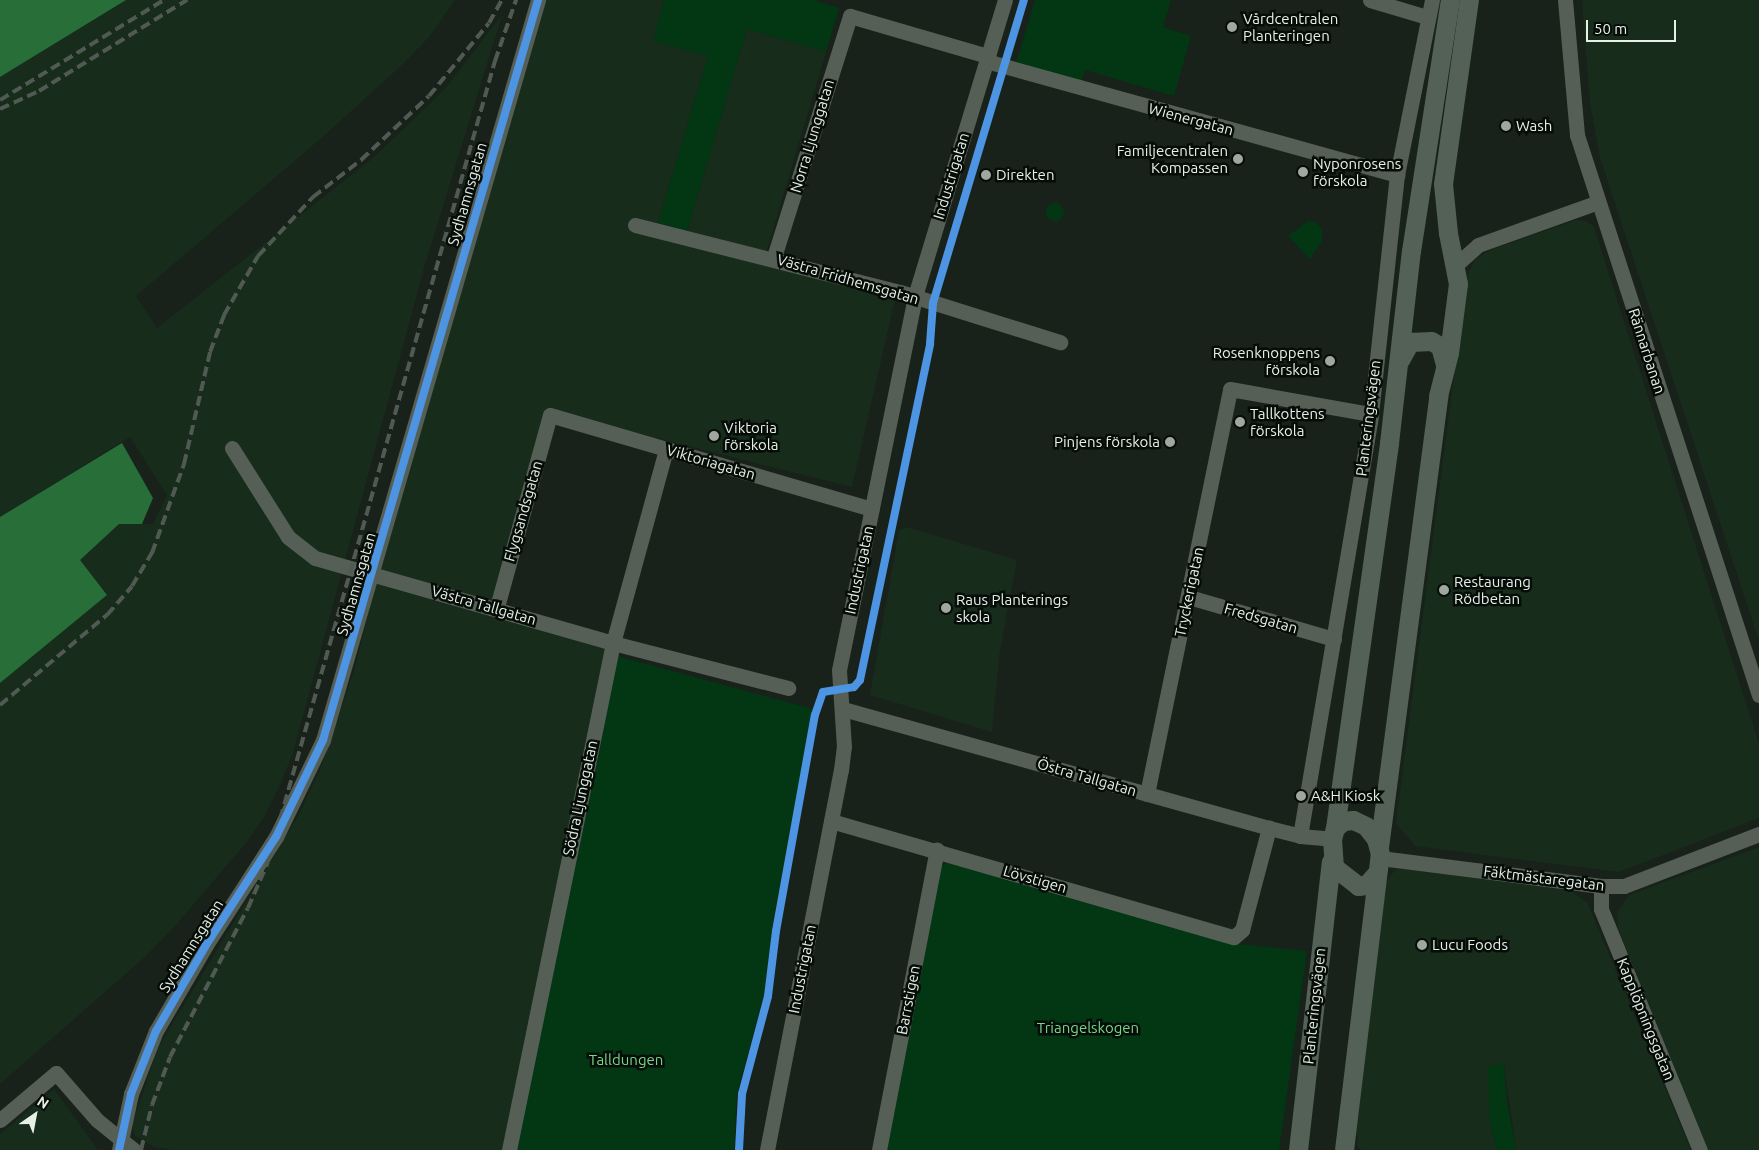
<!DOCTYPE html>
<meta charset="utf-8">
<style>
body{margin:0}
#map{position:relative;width:1759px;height:1150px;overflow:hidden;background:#18221a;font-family:Ubuntu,sans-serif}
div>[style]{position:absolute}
.built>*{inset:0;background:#172c1b}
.green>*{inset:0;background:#033613}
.round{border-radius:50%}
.water>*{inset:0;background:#276e39}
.minor>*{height:15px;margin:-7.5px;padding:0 7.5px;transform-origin:7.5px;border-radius:7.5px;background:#555f56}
.major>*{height:19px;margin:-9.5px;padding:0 9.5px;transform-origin:9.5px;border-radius:9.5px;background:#546156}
.rail>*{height:4px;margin-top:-2px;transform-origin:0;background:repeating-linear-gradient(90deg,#505952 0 10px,transparent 0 15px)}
.cycleway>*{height:8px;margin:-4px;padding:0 4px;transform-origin:4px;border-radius:4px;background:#4d94e3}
.dots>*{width:14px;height:14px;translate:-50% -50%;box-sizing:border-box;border:2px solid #060c07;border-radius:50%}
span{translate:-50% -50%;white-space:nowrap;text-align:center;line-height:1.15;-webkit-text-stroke:5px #060c07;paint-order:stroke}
.poi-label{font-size:15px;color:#e6f0e7}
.left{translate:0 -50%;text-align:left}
.right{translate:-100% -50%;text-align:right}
.street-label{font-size:15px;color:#e6f0e7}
.park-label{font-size:15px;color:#74d887}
.north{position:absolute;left:10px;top:1090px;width:50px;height:50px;-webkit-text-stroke:4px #060c07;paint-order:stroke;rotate:33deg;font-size:14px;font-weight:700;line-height:20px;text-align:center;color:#e6f0e7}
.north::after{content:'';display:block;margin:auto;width:18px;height:22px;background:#e6f0e7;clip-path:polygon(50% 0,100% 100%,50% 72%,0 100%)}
.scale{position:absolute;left:1586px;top:20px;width:90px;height:22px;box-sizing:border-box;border:2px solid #e6f0e7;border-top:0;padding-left:6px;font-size:15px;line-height:18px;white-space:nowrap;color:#e6f0e7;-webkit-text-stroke:4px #060c07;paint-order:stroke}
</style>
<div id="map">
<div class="built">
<div style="clip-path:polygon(126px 0,455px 0,430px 36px,404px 63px,325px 135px,136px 296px,157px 328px,373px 158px,444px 90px,502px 15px,424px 268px,293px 753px,279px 787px,263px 819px,245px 844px,175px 926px,145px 957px,0 1084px,0 683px,107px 595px,79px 560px,119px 524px,153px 524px,167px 495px,130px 437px,0 517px,0 77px)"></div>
<div style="clip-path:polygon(541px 0,664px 0,653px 41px,708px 56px,658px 223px,687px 231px,747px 29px,826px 52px,764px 260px,896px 295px,852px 487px,549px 411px,495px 602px,378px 570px)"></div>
<div style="clip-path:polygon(1582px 0,1759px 0,1759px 641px,1600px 158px,1590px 103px)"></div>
<div style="clip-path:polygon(1576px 220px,1587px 221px,1594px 227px,1759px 744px,1759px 818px,1619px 872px,1415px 846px,1396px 823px,1467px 276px,1475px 260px,1488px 251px)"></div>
<div style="clip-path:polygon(907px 527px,1017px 560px,999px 656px,992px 732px,870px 695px,899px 530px)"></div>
<div style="clip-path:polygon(377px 580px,607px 642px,503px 1150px,172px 1150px,154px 1147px,135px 1136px,132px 1124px,159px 1046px,298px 816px,320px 770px,354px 671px)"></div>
<div style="clip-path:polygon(1759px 847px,1759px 1150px,1708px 1150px,1618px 928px,1617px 912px,1629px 895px)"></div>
<div style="clip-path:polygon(1403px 869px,1561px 889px,1572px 892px,1587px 902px,1691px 1150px,1516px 1150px,1504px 1064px,1490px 1123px,1497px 1150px,1361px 1150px,1357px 1145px,1358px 1136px,1352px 1134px,1385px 884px,1395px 870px)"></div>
<div style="clip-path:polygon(54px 1089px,98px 1150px,0 1150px,0 1134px)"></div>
</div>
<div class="green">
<div style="clip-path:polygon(664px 0,813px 0,839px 8px,826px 52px,747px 29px,687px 231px,658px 223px,708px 56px,653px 41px)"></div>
<div style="clip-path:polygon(1035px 0,1171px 0,1163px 27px,1191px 36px,1174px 96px,1085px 70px,1081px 82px,1016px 63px)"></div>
<div class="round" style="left:1046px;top:203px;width:18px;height:18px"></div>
<div style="clip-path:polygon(1308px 221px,1316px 222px,1322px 229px,1322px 241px,1310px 259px,1288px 236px)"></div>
<div style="clip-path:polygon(613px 655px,813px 709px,774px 916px,764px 993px,737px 1094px,734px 1150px,516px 1150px)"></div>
<div style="clip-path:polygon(949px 861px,1237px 944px,1307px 951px,1279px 1150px,887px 1150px,940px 868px)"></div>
<div style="clip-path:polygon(1504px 1064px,1507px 1102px,1516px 1150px,1497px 1150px,1490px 1123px,1488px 1067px)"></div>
</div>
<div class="water">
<div style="clip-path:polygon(0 0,126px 0,0 77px)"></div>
<div style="clip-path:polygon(122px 443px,153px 498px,142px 524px,119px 524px,80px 560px,107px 595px,0 683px,0 517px)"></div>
</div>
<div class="minor">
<div style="left:1370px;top:0;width:59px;rotate:16.6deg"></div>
<div style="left:1565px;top:0;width:136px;rotate:84.9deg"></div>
<div style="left:1577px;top:135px;width:589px;rotate:72deg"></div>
<div style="left:986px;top:61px;width:427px;rotate:15.5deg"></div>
<div style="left:635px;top:225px;width:273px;rotate:14.2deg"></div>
<div style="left:900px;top:292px;width:168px;rotate:17.4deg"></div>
<div style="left:774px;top:257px;width:253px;rotate:-72.5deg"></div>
<div style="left:850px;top:16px;width:144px;rotate:16.2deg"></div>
<div style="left:1457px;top:264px;width:28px;rotate:-42deg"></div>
<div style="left:1478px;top:245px;width:127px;rotate:-19.7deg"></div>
<div style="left:232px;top:448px;width:105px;rotate:57.8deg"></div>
<div style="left:288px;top:537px;width:34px;rotate:38deg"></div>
<div style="left:315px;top:558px;width:310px;rotate:15.9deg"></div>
<div style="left:613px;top:643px;width:181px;rotate:14.4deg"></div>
<div style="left:1189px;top:597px;width:151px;rotate:16.2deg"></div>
<div style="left:497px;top:607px;width:199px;rotate:-74.6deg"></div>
<div style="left:550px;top:415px;width:335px;rotate:16.3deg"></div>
<div style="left:843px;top:709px;width:442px;rotate:15.6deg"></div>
<div style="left:1269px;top:828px;width:32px;rotate:14deg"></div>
<div style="left:1300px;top:836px;width:32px;rotate:5deg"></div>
<div style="left:1147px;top:794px;width:413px;rotate:-78.4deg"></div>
<div style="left:1230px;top:389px;width:143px;rotate:10.1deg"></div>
<div style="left:831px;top:821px;width:419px;rotate:16.1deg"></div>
<div style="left:1234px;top:937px;width:11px;rotate:-41deg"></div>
<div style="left:1242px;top:930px;width:106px;rotate:-75.2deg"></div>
<div style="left:1300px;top:836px;width:428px;rotate:-80.4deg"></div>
<div style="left:1371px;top:414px;width:240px;rotate:-83.8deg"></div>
<div style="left:1397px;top:175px;width:178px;rotate:-78.7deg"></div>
<div style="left:1380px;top:858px;width:223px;rotate:7.2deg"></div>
<div style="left:1601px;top:886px;width:23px"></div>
<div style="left:1624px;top:886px;width:145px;rotate:-21.1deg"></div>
<div style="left:1601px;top:886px;width:23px;rotate:90deg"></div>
<div style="left:1601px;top:909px;width:261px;rotate:67.7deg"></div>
<div style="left:0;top:1120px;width:73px;rotate:-40deg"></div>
<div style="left:56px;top:1073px;width:62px;rotate:48.9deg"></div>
<div style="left:97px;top:1120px;width:48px;rotate:39deg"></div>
<div style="left:119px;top:1150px;width:57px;rotate:-77.9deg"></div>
<div style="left:131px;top:1094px;width:68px;rotate:-68.4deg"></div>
<div style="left:156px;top:1031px;width:99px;rotate:-59.8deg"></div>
<div style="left:206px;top:945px;width:129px;rotate:-57.1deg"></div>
<div style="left:276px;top:837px;width:108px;rotate:-64.1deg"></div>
<div style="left:323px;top:740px;width:771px;rotate:-73.8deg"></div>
<div style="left:509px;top:1150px;width:518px;rotate:-78.41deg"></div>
<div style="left:613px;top:643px;width:201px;rotate:-74.7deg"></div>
<div style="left:767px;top:1150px;width:387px;rotate:-79deg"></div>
<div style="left:841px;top:770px;width:23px;rotate:-83deg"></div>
<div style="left:844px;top:747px;width:77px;rotate:-93.7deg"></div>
<div style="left:839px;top:670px;width:382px;rotate:-78.5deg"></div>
<div style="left:915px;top:296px;width:309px;rotate:-73.1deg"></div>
<div style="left:879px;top:1150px;width:306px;rotate:-79.1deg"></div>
</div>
<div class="major">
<div style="left:1400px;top:360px;width:21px;rotate:-61deg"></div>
<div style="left:1410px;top:342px;width:21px;rotate:-3deg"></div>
<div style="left:1431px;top:341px;width:10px;rotate:29deg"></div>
<div style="left:1440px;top:346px;width:20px;rotate:75deg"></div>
<div style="left:1335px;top:828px;width:389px;rotate:-82deg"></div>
<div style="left:1389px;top:443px;width:193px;rotate:-83.5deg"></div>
<div style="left:1411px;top:251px;width:254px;rotate:-81.2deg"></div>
<div style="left:1379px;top:847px;width:455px;rotate:-82.5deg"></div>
<div style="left:1438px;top:396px;width:44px;rotate:-75.7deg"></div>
<div style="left:1449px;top:353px;width:70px;rotate:-82.6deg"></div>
<div style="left:1458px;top:284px;width:52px;rotate:-101.1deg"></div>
<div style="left:1448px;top:233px;width:49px;rotate:-95.8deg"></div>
<div style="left:1443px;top:184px;width:186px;rotate:-82deg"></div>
<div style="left:1298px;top:1150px;width:290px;rotate:-83.5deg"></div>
<div style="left:1344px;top:1150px;width:298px;rotate:-83.1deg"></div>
<div style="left:1380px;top:854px;width:16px;rotate:-105deg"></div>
<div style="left:1376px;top:839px;width:16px;rotate:-128deg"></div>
<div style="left:1366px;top:826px;width:14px;rotate:-155deg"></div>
<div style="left:1353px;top:820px;width:10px;rotate:174deg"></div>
<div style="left:1343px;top:821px;width:11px;rotate:139deg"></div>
<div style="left:1335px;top:828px;width:11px;rotate:105deg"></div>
<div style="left:1332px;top:839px;width:28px;rotate:86deg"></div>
<div style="left:1334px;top:867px;width:31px;rotate:38deg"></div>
<div style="left:1358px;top:886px;width:8px;rotate:-7deg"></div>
<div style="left:1366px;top:885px;width:15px;rotate:-48deg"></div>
</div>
<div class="rail">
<div style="left:0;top:100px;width:192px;rotate:-31.4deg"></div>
<div style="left:0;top:109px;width:43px;rotate:-24.8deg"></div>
<div style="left:39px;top:91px;width:174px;rotate:-31.6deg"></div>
<div style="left:0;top:705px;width:140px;rotate:-40.1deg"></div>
<div style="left:107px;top:615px;width:38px;rotate:-49deg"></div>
<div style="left:132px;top:586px;width:39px;rotate:-59deg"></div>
<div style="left:152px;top:553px;width:95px;rotate:-70.2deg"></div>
<div style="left:184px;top:464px;width:115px;rotate:-76.9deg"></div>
<div style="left:210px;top:352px;width:40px;rotate:-69deg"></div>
<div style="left:224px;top:315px;width:68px;rotate:-60deg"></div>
<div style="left:258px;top:256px;width:81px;rotate:-47deg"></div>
<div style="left:313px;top:197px;width:61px;rotate:-37.6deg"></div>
<div style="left:361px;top:160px;width:93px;rotate:-43.3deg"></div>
<div style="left:429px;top:96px;width:94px;rotate:-50.6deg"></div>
<div style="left:489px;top:23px;width:26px;rotate:-61deg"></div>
<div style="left:141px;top:1150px;width:46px;rotate:-76.3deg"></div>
<div style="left:152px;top:1105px;width:51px;rotate:-69.4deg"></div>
<div style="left:170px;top:1057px;width:168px;rotate:-62.4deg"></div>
<div style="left:248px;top:908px;width:50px;rotate:-66.5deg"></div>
<div style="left:268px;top:862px;width:833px;rotate:-74.18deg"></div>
<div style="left:495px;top:61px;width:65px;rotate:-71deg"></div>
</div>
<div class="cycleway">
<div style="left:119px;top:1150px;width:57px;rotate:-77.9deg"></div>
<div style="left:131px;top:1094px;width:68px;rotate:-68.4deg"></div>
<div style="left:156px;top:1031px;width:99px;rotate:-59.8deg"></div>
<div style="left:206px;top:945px;width:129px;rotate:-57.1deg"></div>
<div style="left:276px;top:837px;width:108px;rotate:-64.1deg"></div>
<div style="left:323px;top:740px;width:771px;rotate:-73.8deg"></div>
<div style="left:739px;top:1150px;width:56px;rotate:-86.9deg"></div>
<div style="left:742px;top:1094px;width:101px;rotate:-75.1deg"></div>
<div style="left:768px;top:996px;width:65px;rotate:-83deg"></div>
<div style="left:776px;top:931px;width:219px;rotate:-79.8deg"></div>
<div style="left:815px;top:715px;width:24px;rotate:-71deg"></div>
<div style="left:823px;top:692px;width:31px;rotate:-9deg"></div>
<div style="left:854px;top:687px;width:9px;rotate:-49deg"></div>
<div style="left:860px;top:680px;width:343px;rotate:-78.2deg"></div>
<div style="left:930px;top:344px;width:41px;rotate:-85.8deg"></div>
<div style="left:933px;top:303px;width:316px;rotate:-73.3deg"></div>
</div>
<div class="dots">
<div style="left:1232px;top:27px;background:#9ea89f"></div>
<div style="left:1506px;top:126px;background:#9ea89f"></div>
<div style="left:1238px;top:159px;background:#9ea89f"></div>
<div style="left:1303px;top:172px;background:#9ea89f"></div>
<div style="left:986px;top:175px;background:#9ea89f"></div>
<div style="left:1330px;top:361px;background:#9ea89f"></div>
<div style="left:1240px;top:422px;background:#9ea89f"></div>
<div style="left:714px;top:436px;background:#9ea89f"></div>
<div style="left:1170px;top:442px;background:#9ea89f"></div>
<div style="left:1444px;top:590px;background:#9ea89f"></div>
<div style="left:946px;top:608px;background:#9ea89f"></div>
<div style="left:1301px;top:796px;background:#9ea89f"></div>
<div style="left:1422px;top:945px;background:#9ea89f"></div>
</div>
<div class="poi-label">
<span class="left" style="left:1243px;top:27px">Vårdcentralen<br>Planteringen</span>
<span class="left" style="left:1516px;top:126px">Wash</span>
<span class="right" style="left:1228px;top:159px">Familjecentralen<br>Kompassen</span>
<span class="left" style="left:1313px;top:172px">Nyponrosens<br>förskola</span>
<span class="left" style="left:996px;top:175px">Direkten</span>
<span class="right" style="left:1320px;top:361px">Rosenknoppens<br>förskola</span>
<span class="left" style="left:1250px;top:422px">Tallkottens<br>förskola</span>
<span class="left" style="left:724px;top:436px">Viktoria<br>förskola</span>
<span class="right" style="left:1160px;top:442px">Pinjens förskola</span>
<span class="left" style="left:1454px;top:590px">Restaurang<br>Rödbetan</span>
<span class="left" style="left:956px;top:608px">Raus Planterings<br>skola</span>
<span class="left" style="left:1311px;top:796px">A&amp;H Kiosk</span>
<span class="left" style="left:1432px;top:945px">Lucu Foods</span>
</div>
<div class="street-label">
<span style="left:1191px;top:119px;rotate:15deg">Wienergatan</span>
<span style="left:812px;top:136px;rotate:-73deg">Norra Ljunggatan</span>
<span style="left:951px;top:176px;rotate:-73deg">Industrigatan</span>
<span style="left:467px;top:194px;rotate:-74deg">Sydhamnsgatan</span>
<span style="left:848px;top:279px;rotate:16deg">Västra Fridhemsgatan</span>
<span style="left:1647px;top:351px;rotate:72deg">Rännarbanan</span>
<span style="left:1368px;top:418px;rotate:-83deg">Planteringsvägen</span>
<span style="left:711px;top:462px;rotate:16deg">Viktoriagatan</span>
<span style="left:523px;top:511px;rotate:-74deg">Flygsandsgatan</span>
<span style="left:859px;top:570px;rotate:-78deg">Industrigatan</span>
<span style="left:356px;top:584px;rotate:-74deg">Sydhamnsgatan</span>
<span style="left:1189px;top:592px;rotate:-78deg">Tryckerigatan</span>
<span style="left:484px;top:605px;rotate:16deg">Västra Tallgatan</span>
<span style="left:1261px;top:618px;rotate:16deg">Fredsgatan</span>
<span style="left:1087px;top:777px;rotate:16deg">Östra Tallgatan</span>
<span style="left:580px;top:798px;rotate:-78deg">Södra Ljunggatan</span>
<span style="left:1544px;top:878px;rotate:7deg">Fäktmästaregatan</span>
<span style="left:1035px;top:879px;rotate:16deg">Lövstigen</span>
<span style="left:191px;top:946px;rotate:-58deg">Sydhamnsgatan</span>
<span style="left:802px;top:969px;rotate:-79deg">Industrigatan</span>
<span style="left:908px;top:1000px;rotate:-79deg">Barrstigen</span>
<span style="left:1314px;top:1006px;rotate:-84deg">Planteringsvägen</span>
<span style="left:1646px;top:1019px;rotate:68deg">Kapplöpningsgatan</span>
</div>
<div class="park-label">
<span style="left:1088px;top:1028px">Triangelskogen</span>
<span style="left:626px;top:1060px">Talldungen</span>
</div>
<div class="north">N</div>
<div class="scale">50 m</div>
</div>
